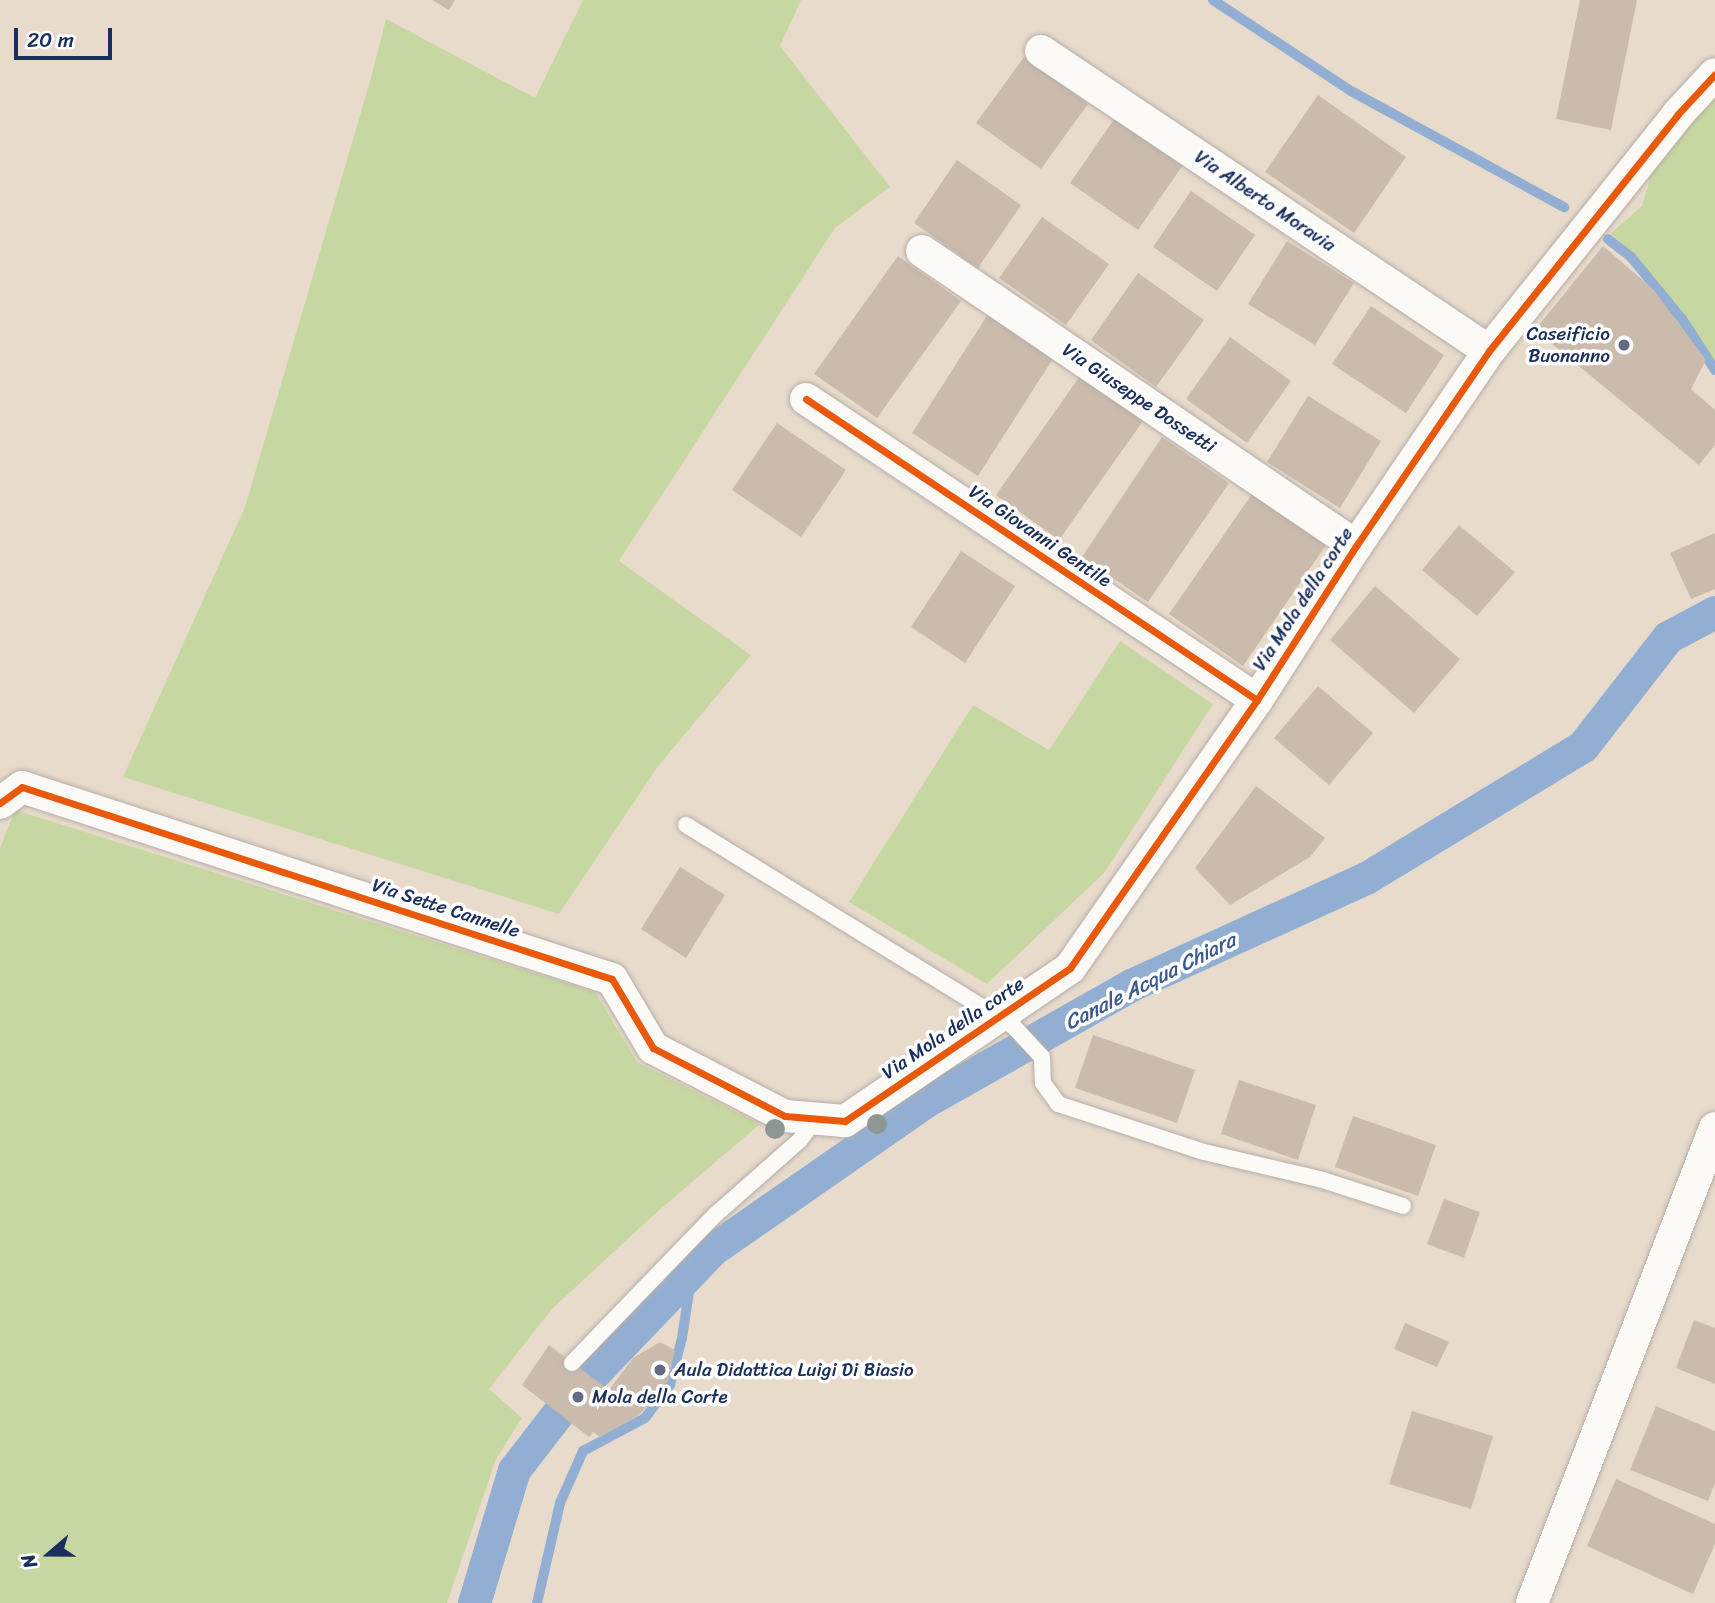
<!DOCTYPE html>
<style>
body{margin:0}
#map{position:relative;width:1715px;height:1603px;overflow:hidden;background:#e9dbcc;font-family:Sriracha,sans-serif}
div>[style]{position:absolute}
.green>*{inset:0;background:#c7d7a1}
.stream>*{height:10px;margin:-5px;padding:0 5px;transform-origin:5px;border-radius:5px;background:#92afd3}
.canal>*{height:33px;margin:-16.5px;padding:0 16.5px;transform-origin:16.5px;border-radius:16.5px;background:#92afd3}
.building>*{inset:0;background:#cbbbad}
.roads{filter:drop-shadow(0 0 2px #b5aea9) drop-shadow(0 0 2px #b5aea9)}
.lane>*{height:16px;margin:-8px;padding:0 8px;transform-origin:8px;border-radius:8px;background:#fcfaf7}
.street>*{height:32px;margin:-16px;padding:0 16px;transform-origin:16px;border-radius:16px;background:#fcfaf7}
.cycleway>*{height:7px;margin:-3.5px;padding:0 3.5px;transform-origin:3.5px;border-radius:3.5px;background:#e8590c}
.trees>*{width:20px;height:20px;margin:-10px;border-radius:50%;background:#8f9795}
.dots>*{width:19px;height:19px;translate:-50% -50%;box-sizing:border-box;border:4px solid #fff;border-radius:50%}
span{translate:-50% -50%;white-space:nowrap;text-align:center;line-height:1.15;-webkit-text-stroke:7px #fff;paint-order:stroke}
.street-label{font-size:19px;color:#1b2f5e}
.poi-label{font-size:19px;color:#1b2f5e}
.right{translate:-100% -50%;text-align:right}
.left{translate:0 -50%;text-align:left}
.water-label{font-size:21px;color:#3c5b8e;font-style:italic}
.north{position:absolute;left:14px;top:1519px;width:70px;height:70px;-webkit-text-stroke:5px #fff;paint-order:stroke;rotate:250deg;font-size:19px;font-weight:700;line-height:28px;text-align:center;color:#1b2f5e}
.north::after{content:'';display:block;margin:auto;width:24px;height:32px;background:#1b2f5e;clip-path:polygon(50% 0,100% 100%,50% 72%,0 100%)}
.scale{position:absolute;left:14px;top:28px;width:98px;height:32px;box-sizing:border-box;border:4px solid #1b2f5e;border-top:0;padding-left:9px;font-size:21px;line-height:24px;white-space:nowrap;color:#1b2f5e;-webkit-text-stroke:5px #fff;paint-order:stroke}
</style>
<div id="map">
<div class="green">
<div style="clip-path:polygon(583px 0,801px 0,780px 46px,890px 187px,835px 228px,619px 561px,751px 655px,659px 765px,559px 914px,123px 777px,245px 507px,371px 78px,386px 19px,535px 98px)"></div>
<div style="clip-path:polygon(1715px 87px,1715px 363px,1685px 317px,1634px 255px,1611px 233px,1642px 206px,1652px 172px)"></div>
<div style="clip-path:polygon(1120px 641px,1213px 704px,1105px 872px,987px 984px,849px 902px,973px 705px,1049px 750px)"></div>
<div style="clip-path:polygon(15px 810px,595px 992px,637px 1062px,760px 1124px,657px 1212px,552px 1309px,489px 1389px,522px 1418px,496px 1459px,447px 1603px,0 1603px,0 848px)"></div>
</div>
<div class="stream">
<div style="left:1213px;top:0;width:165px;rotate:33.4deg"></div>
<div style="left:1351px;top:91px;width:243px;rotate:28.6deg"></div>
<div style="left:1608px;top:239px;width:29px;rotate:38deg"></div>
<div style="left:1631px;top:257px;width:80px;rotate:50.6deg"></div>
<div style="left:1682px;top:319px;width:61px;rotate:57.1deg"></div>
<div style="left:537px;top:1603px;width:103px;rotate:-77deg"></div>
<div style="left:560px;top:1503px;width:57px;rotate:-66.1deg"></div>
<div style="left:583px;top:1451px;width:70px;rotate:-28deg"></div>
<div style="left:645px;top:1418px;width:41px;rotate:-52.9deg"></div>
<div style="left:670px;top:1385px;width:49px;rotate:-75.7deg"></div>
<div style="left:682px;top:1338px;width:73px;rotate:-81.3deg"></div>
</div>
<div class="canal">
<div style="left:594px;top:1373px;width:172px;rotate:-46.2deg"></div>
<div style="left:713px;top:1249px;width:259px;rotate:-34.8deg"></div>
<div style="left:926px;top:1101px;width:236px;rotate:-29.5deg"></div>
<div style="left:1131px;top:985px;width:258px;rotate:-24.5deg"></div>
<div style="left:1366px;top:878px;width:254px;rotate:-31.3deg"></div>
<div style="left:1583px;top:746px;width:138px;rotate:-52.1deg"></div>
<div style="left:1668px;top:637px;width:53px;rotate:-28deg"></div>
<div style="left:474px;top:1603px;width:139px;rotate:-73.3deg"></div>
<div style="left:514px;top:1470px;width:72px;rotate:-52.3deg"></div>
</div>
<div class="building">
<div style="clip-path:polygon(432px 0,455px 0,449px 10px)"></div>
<div style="clip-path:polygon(1580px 0,1637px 0,1611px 130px,1556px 119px)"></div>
<div style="clip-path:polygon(1024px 57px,1088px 104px,1041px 169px,976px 123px)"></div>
<div style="clip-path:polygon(1318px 95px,1406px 157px,1354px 233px,1265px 172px)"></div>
<div style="clip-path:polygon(1115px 118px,1183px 165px,1138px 230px,1070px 183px)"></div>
<div style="clip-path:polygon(957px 160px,1021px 205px,978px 268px,914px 223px)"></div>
<div style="clip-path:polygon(1191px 191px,1255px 235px,1217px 291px,1153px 247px)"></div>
<div style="clip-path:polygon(1042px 217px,1109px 264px,1066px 325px,999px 278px)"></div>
<div style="clip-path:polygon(1287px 241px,1354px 283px,1315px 345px,1248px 304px)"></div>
<div style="clip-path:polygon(1603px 246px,1653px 289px,1706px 360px,1691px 389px,1715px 410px,1715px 445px,1699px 465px,1535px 330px)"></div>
<div style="clip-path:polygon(898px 256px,961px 301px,877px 418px,814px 374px)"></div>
<div style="clip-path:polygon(1138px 273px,1204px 320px,1156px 387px,1091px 340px)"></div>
<div style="clip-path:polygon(1371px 306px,1444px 355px,1406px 413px,1332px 364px)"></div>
<div style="clip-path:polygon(988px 314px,1054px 357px,978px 476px,912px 433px)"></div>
<div style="clip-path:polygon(1230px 337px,1291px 381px,1247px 443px,1186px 399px)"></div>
<div style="clip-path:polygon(1080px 376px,1143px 421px,1059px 540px,996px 495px)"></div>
<div style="clip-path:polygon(1308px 396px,1381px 441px,1340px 508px,1267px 462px)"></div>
<div style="clip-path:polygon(777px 423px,846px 470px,801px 537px,732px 490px)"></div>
<div style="clip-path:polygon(1162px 437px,1229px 483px,1148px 602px,1082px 557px)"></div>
<div style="clip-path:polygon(1252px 494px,1326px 545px,1243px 666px,1169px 614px)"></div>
<div style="clip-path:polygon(1459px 525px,1515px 572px,1477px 616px,1422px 570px)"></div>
<div style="clip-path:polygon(1715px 533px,1715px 589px,1691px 599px,1670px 553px)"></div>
<div style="clip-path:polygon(961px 551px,1015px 586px,965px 663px,911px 627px)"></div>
<div style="clip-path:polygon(1375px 586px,1460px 659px,1414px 713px,1330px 640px)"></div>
<div style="clip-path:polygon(1318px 686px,1373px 733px,1329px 785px,1274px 738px)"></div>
<div style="clip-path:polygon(1256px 786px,1325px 838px,1310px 857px,1230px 905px,1195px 868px)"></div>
<div style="clip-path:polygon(680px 867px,725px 895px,686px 958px,641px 929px)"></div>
<div style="clip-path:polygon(1093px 1035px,1195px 1070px,1177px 1123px,1075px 1088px)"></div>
<div style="clip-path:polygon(1239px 1080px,1316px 1105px,1298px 1160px,1221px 1134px)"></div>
<div style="clip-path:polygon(1353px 1116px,1436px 1145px,1418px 1196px,1335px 1167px)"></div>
<div style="clip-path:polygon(1444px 1199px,1480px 1212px,1464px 1258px,1427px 1244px)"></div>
<div style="clip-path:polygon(1694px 1320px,1715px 1328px,1715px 1384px,1676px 1368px)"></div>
<div style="clip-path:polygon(1405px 1323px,1449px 1342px,1437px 1367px,1394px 1349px)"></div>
<div style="clip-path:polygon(660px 1342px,675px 1350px,668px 1381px,639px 1415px,600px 1437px,593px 1432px,589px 1437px,522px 1385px,549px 1345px,609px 1390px,633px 1358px)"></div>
<div style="clip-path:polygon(1656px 1406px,1715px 1431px,1715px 1483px,1708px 1501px,1630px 1470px)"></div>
<div style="clip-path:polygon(1412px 1411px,1493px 1436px,1471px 1509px,1389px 1484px)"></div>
<div style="clip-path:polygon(1616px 1479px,1715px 1524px,1715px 1544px,1693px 1594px,1587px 1546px)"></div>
</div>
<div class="roads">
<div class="lane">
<div style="left:686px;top:825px;width:385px;rotate:31.6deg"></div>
<div style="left:1014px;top:1027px;width:41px;rotate:47deg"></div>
<div style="left:1042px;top:1057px;width:26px;rotate:88deg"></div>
<div style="left:1043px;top:1083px;width:26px;rotate:54deg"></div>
<div style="left:1058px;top:1104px;width:154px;rotate:18.2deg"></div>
<div style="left:1204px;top:1152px;width:122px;rotate:13.2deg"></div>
<div style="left:1323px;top:1180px;width:84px;rotate:18deg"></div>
<div style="left:572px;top:1363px;width:206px;rotate:-46deg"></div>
<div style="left:715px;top:1215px;width:113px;rotate:-41.4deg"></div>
<div style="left:800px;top:1140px;width:26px;rotate:-54deg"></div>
</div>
<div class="street">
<div style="left:1041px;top:51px;width:539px;rotate:33.81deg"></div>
<div style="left:922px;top:251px;width:525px;rotate:34.2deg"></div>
<div style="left:806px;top:399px;width:542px;rotate:33.72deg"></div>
<div style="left:0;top:803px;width:27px;rotate:-36deg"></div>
<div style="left:22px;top:787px;width:620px;rotate:18.03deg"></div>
<div style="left:612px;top:979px;width:80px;rotate:59.3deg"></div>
<div style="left:653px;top:1048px;width:148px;rotate:27.3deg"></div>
<div style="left:785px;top:1116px;width:60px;rotate:4.8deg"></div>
<div style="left:845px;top:1121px;width:272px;rotate:-34.2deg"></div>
<div style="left:1070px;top:968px;width:327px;rotate:-55.1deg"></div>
<div style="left:1257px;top:700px;width:183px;rotate:-57.3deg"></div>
<div style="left:1356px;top:546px;width:236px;rotate:-55.7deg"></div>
<div style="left:1489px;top:351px;width:303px;rotate:-51.4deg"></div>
<div style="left:1678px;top:114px;width:54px;rotate:-47.2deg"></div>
<div style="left:1532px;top:1603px;width:509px;rotate:-68.93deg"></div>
</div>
</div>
<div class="cycleway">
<div style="left:806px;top:399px;width:542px;rotate:33.72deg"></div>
<div style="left:0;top:803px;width:27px;rotate:-36deg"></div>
<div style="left:22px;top:787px;width:620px;rotate:18.03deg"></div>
<div style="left:612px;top:979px;width:80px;rotate:59.3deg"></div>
<div style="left:653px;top:1048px;width:148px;rotate:27.3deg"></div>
<div style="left:785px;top:1116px;width:60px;rotate:4.8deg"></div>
<div style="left:845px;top:1121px;width:272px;rotate:-34.2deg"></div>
<div style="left:1070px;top:968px;width:327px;rotate:-55.1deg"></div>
<div style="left:1257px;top:700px;width:183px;rotate:-57.3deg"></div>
<div style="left:1356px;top:546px;width:236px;rotate:-55.7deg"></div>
<div style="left:1489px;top:351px;width:303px;rotate:-51.4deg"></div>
<div style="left:1678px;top:114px;width:54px;rotate:-47.2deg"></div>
</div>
<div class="trees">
<div style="left:877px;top:1124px"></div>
<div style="left:775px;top:1129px"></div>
</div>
<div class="dots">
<div style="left:1624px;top:345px;background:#636b84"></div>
<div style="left:660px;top:1370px;background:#636b84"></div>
<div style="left:578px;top:1397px;background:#636b84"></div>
</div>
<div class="street-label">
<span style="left:1265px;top:201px;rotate:34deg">Via Alberto Moravia</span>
<span style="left:1139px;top:398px;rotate:34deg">Via Giuseppe Dossetti</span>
<span style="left:1040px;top:536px;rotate:34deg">Via Giovanni Gentile</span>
<span style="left:1303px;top:599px;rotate:-57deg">Via Mola della corte</span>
<span style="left:446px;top:908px;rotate:18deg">Via Sette Cannelle</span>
<span style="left:953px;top:1028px;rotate:-34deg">Via Mola della corte</span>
</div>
<div class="poi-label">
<span class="right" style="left:1610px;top:345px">Caseificio<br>Buonanno</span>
<span class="left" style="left:674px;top:1370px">Aula Didattica Luigi Di Biasio</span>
<span class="left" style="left:592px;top:1397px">Mola della Corte</span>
</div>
<div class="water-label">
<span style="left:1150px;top:981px;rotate:-27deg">Canale Acqua Chiara</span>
</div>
<div class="north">N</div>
<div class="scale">20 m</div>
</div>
